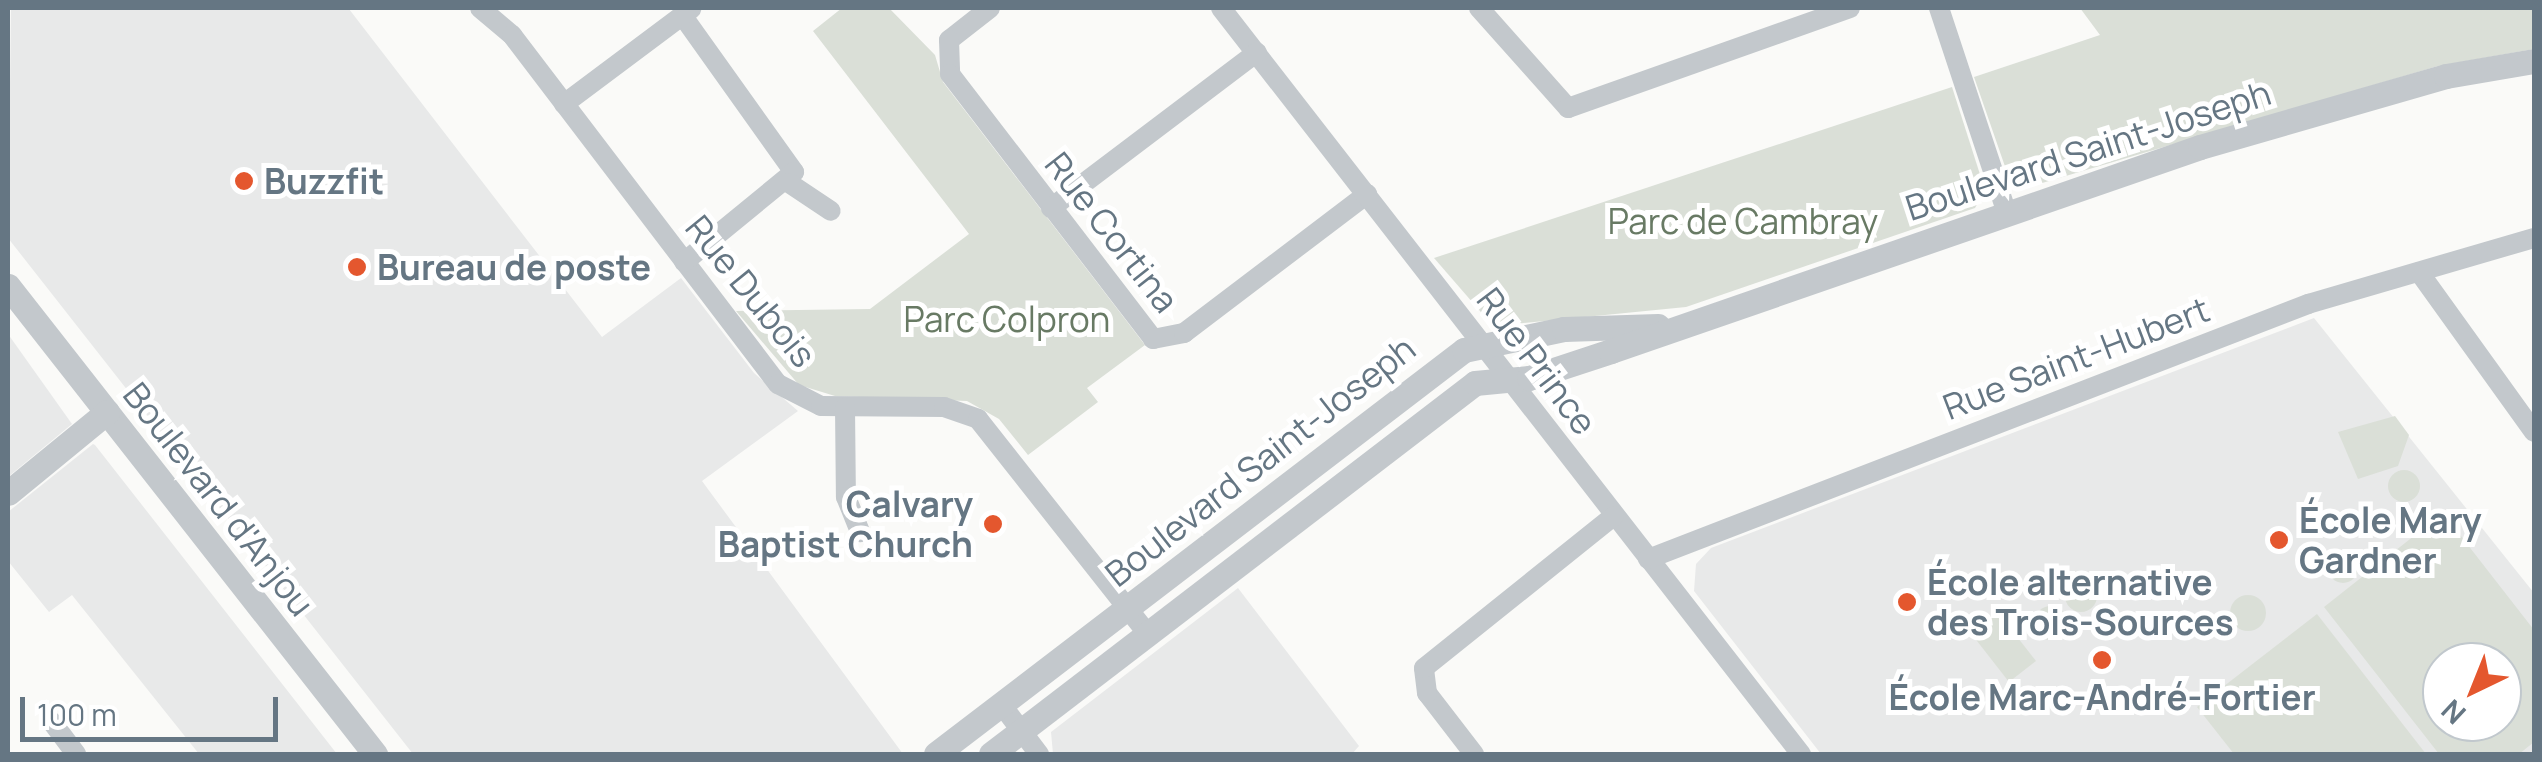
<!DOCTYPE html>
<meta charset="utf-8">
<style>
body{margin:0}
#map{position:relative;width:2542px;height:762px;overflow:hidden;background:#fafaf8;font-family:Manrope,sans-serif}
div>[style]{position:absolute}
.built>*{inset:0;background:#e8e9e9}
.green>*{inset:0;background:#dadfd7}
.round{border-radius:50%}
.minor>*{height:20px;margin:-10px;padding:0 10px;transform-origin:10px;border-radius:10px;background:#c3c8cc}
.tertiary>*{height:25px;margin:-12.5px;padding:0 12.5px;transform-origin:12.5px;border-radius:12.5px;background:#c3c8cc}
.dots>*{width:28px;height:28px;translate:-50% -50%;box-sizing:border-box;border:5px solid #fff;border-radius:50%}
span{translate:-50% -50%;white-space:nowrap;text-align:center;line-height:1.15;-webkit-text-stroke:10px #fff;paint-order:stroke}
.street-label{font-size:35px;color:#657683}
.poi-label{font-size:35px;color:#657683;font-weight:700}
.left{translate:0 -50%;text-align:left}
.right{translate:-100% -50%;text-align:right}
.park-label{font-size:35px;color:#687a64}
.frame{position:absolute;inset:0;border:10px solid #657683;pointer-events:none}
.north{position:absolute;left:2422px;top:642px;width:100px;height:100px;box-sizing:border-box;background:#fff;border:2px solid #c1c8cd;border-radius:50%;rotate:223deg;font-size:28px;font-weight:700;line-height:40px;text-align:center;color:#657683}
.north::after{content:'';display:block;margin:auto;width:35px;height:45px;background:#e4572e;clip-path:polygon(50% 0,100% 100%,50% 72%,0 100%)}
.scale{position:absolute;left:20px;top:697px;width:258px;height:45px;box-sizing:border-box;border:5px solid #657683;border-top:0;padding-left:12px;font-size:30px;line-height:35px;white-space:nowrap;color:#657683;-webkit-text-stroke:8px #fff;paint-order:stroke}
</style>
<div id="map">
<div class="built">
<div style="clip-path:polygon(349px 9px,602px 337px,681px 278px,754px 373px,798px 411px,702px 481px,903px 754px,413px 754px,8px 238px,11px 8px)"></div>
<div style="clip-path:polygon(evenodd,2314px 318px,2534px 593px,2534px 754px,1821px 754px,1694px 591px,1696px 564px,1711px 548px,2314px 318px,2442px 662px,2502px 662px,2502px 722px,2442px 722px,2442px 662px)"></div>
<div style="clip-path:polygon(8px 334px,72px 424px,8px 477px)"></div>
<div style="clip-path:polygon(93px 444px,95px 445px,337px 754px,199px 754px,72px 595px,49px 612px,8px 561px,8px 512px)"></div>
<div style="clip-path:polygon(1238px 588px,1359px 746px,1352px 754px,1053px 754px,1051px 732px)"></div>
</div>
<div class="green">
<div style="clip-path:polygon(842px 8px,889px 8px,935px 55px,943px 82px,1145px 345px,1087px 388px,1098px 402px,1028px 455px,999px 419px,967px 401px,835px 396px,799px 385px,736px 311px,870px 309px,969px 234px,813px 31px)"></div>
<div style="clip-path:polygon(2080px 8px,2534px 8px,2534px 49px,2438px 66px,2022px 189px,2009px 178px,1974px 77px,2100px 35px)"></div>
<div style="clip-path:polygon(1952px 87px,1985px 190px,1975px 208px,1686px 307px,1493px 326px,1434px 258px)"></div>
<div style="clip-path:polygon(2395px 416px,2409px 435px,2398px 466px,2358px 479px,2338px 432px)"></div>
<div class="round" style="left:2388px;top:470px;width:32px;height:32px"></div>
<div style="clip-path:polygon(evenodd,2443px 513px,2534px 630px,2534px 742px,2519px 754px,2439px 754px,2324px 607px,2443px 513px,2442px 662px,2502px 662px,2502px 722px,2442px 722px,2442px 662px)"></div>
<div class="round" style="left:2328px;top:553px;width:30px;height:30px"></div>
<div class="round" style="left:2065px;top:580px;width:32px;height:32px"></div>
<div class="round" style="left:2230px;top:595px;width:36px;height:36px"></div>
<div class="round" style="left:2034px;top:606px;width:34px;height:34px"></div>
<div style="clip-path:polygon(1997px 611px,2036px 661px,2009px 682px,1970px 632px)"></div>
<div style="clip-path:polygon(2317px 614px,2426px 754px,2234px 754px,2197px 707px)"></div>
</div>
<div class="minor">
<div style="left:480px;top:8px;width:42px;rotate:40.2deg"></div>
<div style="left:512px;top:35px;width:439px;rotate:52.7deg"></div>
<div style="left:778px;top:384px;width:48px;rotate:27.1deg"></div>
<div style="left:821px;top:406px;width:123px;rotate:0.5deg"></div>
<div style="left:944px;top:407px;width:36px;rotate:19deg"></div>
<div style="left:978px;top:419px;width:274px;rotate:51.7deg"></div>
<div style="left:990px;top:8px;width:52px;rotate:142deg"></div>
<div style="left:949px;top:40px;width:34px;rotate:88deg"></div>
<div style="left:950px;top:74px;width:334px;rotate:52.5deg"></div>
<div style="left:1153px;top:339px;width:32px;rotate:-11deg"></div>
<div style="left:1184px;top:333px;width:230px;rotate:-37.2deg"></div>
<div style="left:1221px;top:8px;width:945px;rotate:52.14deg"></div>
<div style="left:1479px;top:8px;width:134px;rotate:48.3deg"></div>
<div style="left:1568px;top:108px;width:299px;rotate:-19.5deg"></div>
<div style="left:1939px;top:8px;width:213px;rotate:71.7deg"></div>
<div style="left:682px;top:15px;width:193px;rotate:54.5deg"></div>
<div style="left:794px;top:172px;width:142px;rotate:140.7deg"></div>
<div style="left:564px;top:104px;width:159px;rotate:-36.8deg"></div>
<div style="left:789px;top:183px;width:50px;rotate:33.7deg"></div>
<div style="left:1051px;top:208px;width:258px;rotate:-37.1deg"></div>
<div style="left:2419px;top:272px;width:197px;rotate:54.3deg"></div>
<div style="left:845px;top:408px;width:89px;rotate:89.4deg"></div>
<div style="left:846px;top:497px;width:38px;rotate:68deg"></div>
<div style="left:1648px;top:559px;width:708px;rotate:-21.12deg"></div>
<div style="left:2308px;top:304px;width:235px;rotate:-16.3deg"></div>
<div style="left:1001px;top:704px;width:63px;rotate:52.8deg"></div>
<div style="left:52px;top:722px;width:40px;rotate:53deg"></div>
<div style="left:1474px;top:754px;width:77px;rotate:-127.6deg"></div>
<div style="left:1427px;top:693px;width:25px;rotate:-97deg"></div>
<div style="left:1424px;top:668px;width:243px;rotate:-38.7deg"></div>
</div>
<div class="tertiary">
<div style="left:8px;top:286px;width:595px;rotate:51.9deg"></div>
<div style="left:8px;top:493px;width:128px;rotate:-39.3deg"></div>
<div style="left:936px;top:754px;width:665px;rotate:-37.42deg"></div>
<div style="left:1464px;top:350px;width:102px;rotate:-11.9deg"></div>
<div style="left:1564px;top:329px;width:94px;rotate:-1.8deg"></div>
<div style="left:991px;top:754px;width:610px;rotate:-37.47deg"></div>
<div style="left:1475px;top:383px;width:54px;rotate:-5.3deg"></div>
<div style="left:1529px;top:378px;width:86px;rotate:-18.2deg"></div>
<div style="left:1611px;top:351px;width:623px;rotate:-19.1deg"></div>
<div style="left:2200px;top:147px;width:256px;rotate:-16.1deg"></div>
<div style="left:2446px;top:76px;width:89px;rotate:-9.7deg"></div>
</div>
<div class="dots">
<div style="left:244px;top:181px;background:#e4572e"></div>
<div style="left:357px;top:267px;background:#e4572e"></div>
<div style="left:993px;top:524px;background:#e4572e"></div>
<div style="left:2279px;top:540px;background:#e4572e"></div>
<div style="left:1907px;top:602px;background:#e4572e"></div>
<div style="left:2102px;top:660px;background:#e4572e"></div>
</div>
<div class="street-label">
<span style="left:2088px;top:150px;rotate:-18deg">Boulevard Saint-Joseph</span>
<span style="left:1112px;top:232px;rotate:52deg">Rue Cortina</span>
<span style="left:751px;top:291px;rotate:51deg">Rue Dubois</span>
<span style="left:2076px;top:358px;rotate:-21deg">Rue Saint-Hubert</span>
<span style="left:1537px;top:361px;rotate:53deg">Rue Prince</span>
<span style="left:1260px;top:461px;rotate:-38deg">Boulevard Saint-Joseph</span>
<span style="left:219px;top:499px;rotate:52deg">Boulevard d'Anjou</span>
</div>
<div class="poi-label">
<span class="left" style="left:264px;top:181px">Buzzfit</span>
<span class="left" style="left:377px;top:267px">Bureau de poste</span>
<span class="right" style="left:973px;top:524px">Calvary<br>Baptist Church</span>
<span class="left" style="left:2299px;top:540px">École Mary<br>Gardner</span>
<span class="left" style="left:1927px;top:602px">École alternative<br>des Trois-Sources</span>
<span style="left:2102px;top:697px">École Marc-André-Fortier</span>
</div>
<div class="park-label">
<span style="left:1743px;top:221px">Parc de Cambray</span>
<span style="left:1007px;top:319px">Parc Colpron</span>
</div>
<div class="frame"></div>
<div class="north">N</div>
<div class="scale">100 m</div>
</div>
